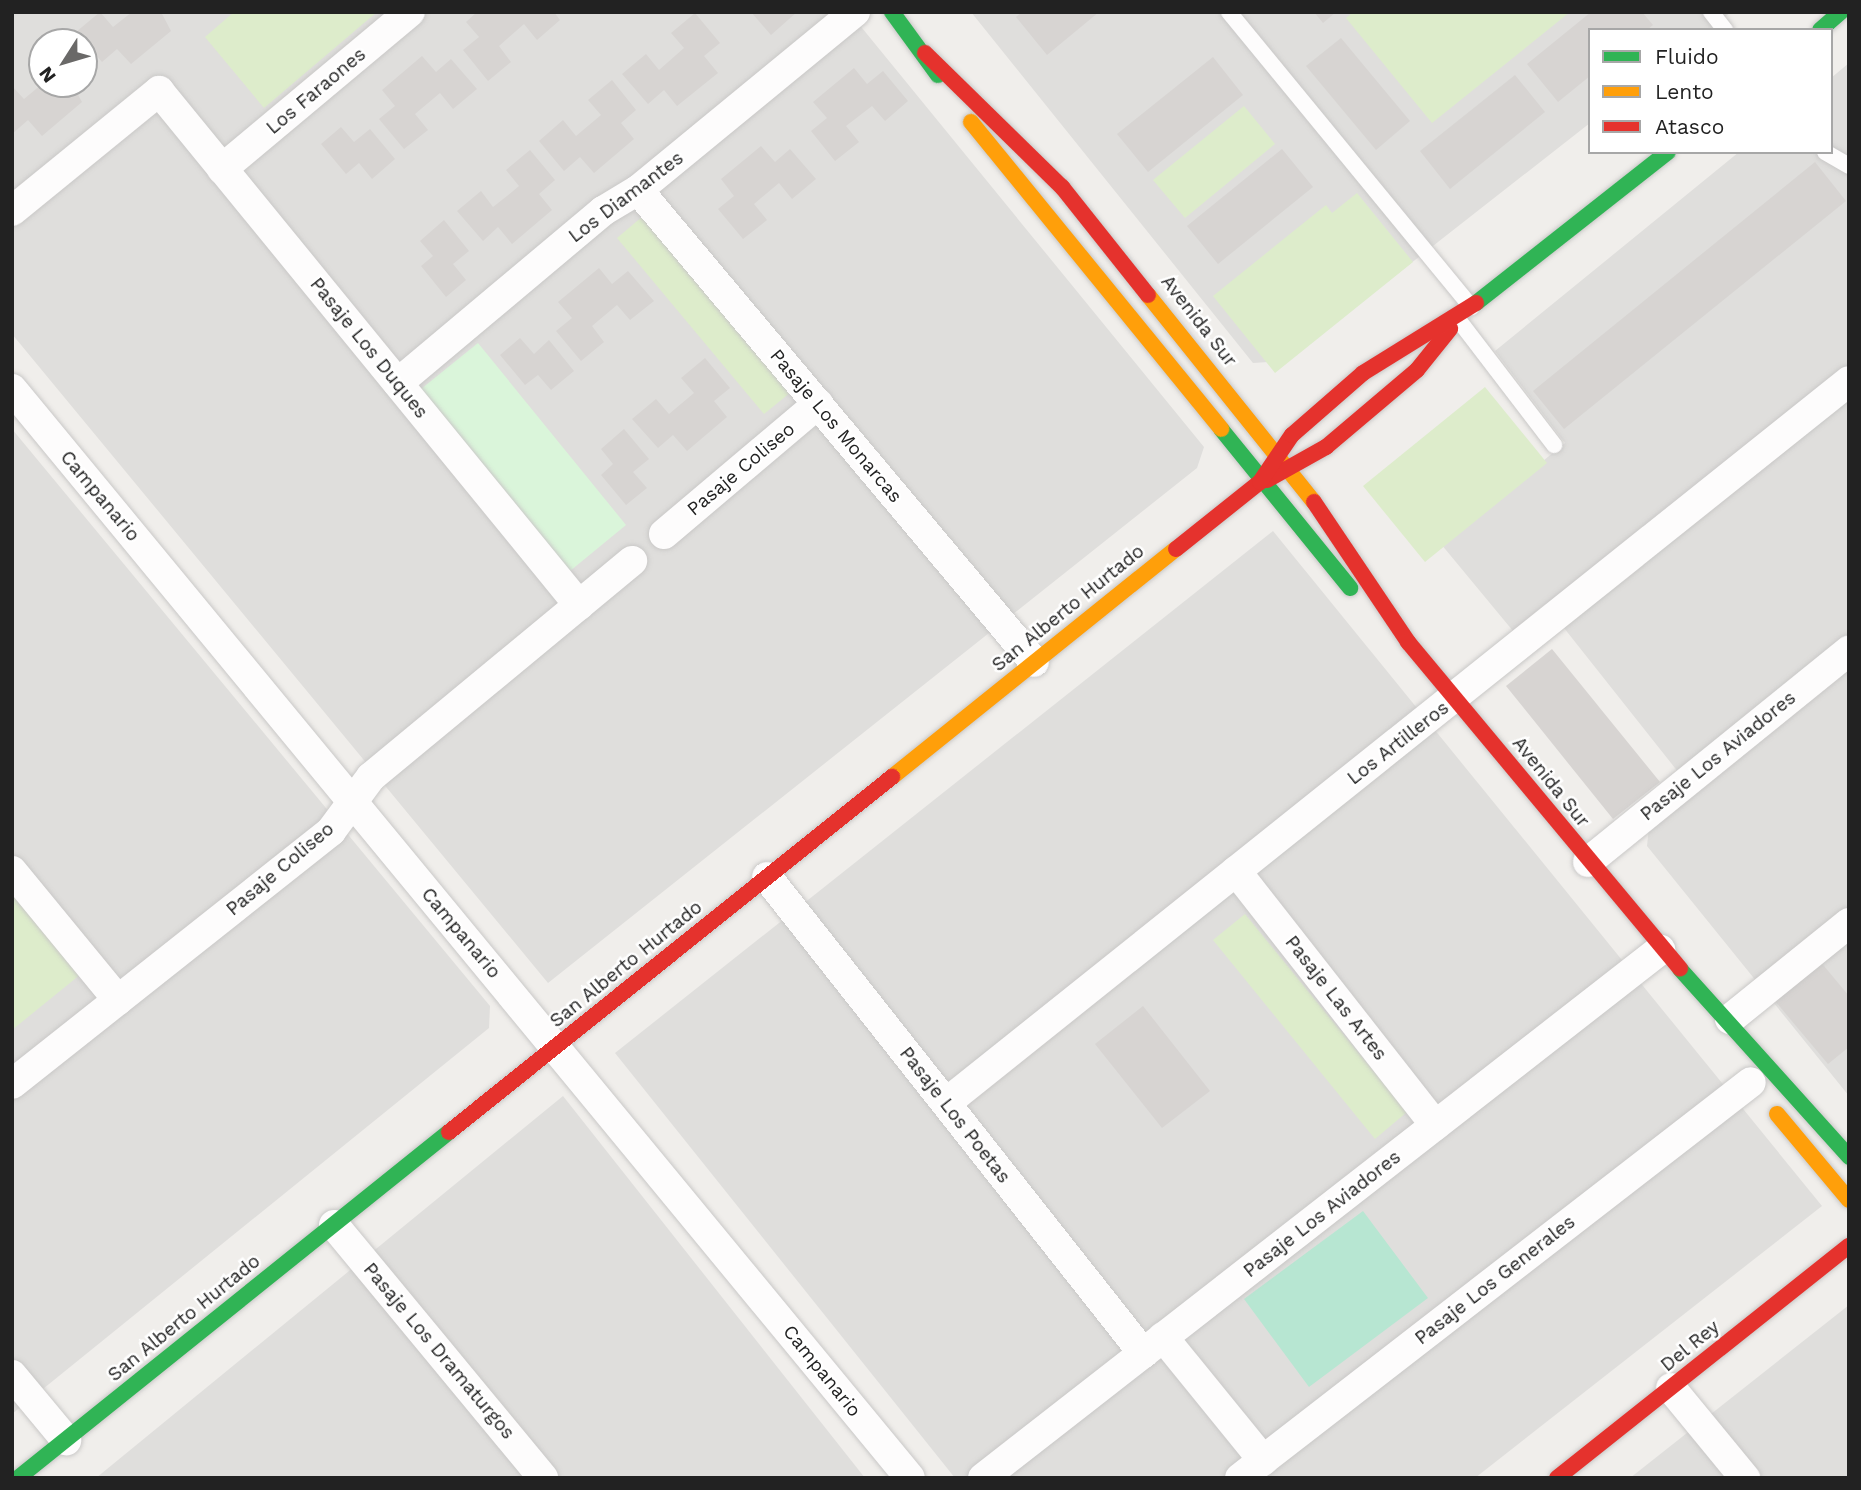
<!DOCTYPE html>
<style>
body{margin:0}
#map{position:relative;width:1861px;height:1490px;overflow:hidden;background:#f0eeeb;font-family:"Work Sans",sans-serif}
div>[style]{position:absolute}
.residential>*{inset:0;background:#dfdedc}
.grass>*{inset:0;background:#ddeccb}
.park>*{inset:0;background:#daf5da}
.pitch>*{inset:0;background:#b7e6d2}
.building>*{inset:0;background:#d7d4d2}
.roads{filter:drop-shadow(0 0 2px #c9c8c7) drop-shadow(0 0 2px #c9c8c7)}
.lane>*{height:16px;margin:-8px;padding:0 8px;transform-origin:8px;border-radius:8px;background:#fdfcfc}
.street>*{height:30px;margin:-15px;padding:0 15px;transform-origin:15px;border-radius:15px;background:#fdfcfc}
.fast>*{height:16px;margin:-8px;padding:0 8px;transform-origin:8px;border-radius:8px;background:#30b455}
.slow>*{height:16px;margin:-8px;padding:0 8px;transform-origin:8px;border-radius:8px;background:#ff9f0a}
.jam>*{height:16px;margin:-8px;padding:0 8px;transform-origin:8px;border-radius:8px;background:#e5322d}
span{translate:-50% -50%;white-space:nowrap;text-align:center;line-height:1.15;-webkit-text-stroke:5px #fff;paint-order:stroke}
.street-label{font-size:19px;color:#222}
.frame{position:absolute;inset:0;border:14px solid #222;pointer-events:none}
.legend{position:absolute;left:1588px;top:28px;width:245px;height:126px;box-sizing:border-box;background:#fff;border:2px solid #a7a7a7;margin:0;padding:9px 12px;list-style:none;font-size:21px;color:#222}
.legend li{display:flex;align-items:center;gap:14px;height:35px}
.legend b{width:35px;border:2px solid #a7a7a7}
.north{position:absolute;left:28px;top:28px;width:70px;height:70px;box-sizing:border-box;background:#fff;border:2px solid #a7a7a7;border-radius:50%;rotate:233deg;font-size:19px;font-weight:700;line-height:28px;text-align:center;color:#222}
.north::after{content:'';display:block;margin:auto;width:24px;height:32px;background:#6a6968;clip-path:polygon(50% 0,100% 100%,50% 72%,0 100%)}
</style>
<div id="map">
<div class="residential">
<div style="clip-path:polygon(evenodd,12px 12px,849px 12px,1204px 447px,1197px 468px,548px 983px,12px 334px,12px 12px,42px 42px,84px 42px,84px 84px,42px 84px,42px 42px)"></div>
<div style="clip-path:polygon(971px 12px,1731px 12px,1709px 30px,1590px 30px,1590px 123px,1286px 361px,1253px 363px)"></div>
<div style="clip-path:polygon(1849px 63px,1849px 1096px,1647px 846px,1649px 827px,1694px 792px,1545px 604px,1513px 631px,1441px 544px,1565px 443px,1495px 351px,1739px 152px,1831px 152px,1831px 78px)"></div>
<div style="clip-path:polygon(12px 429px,490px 1006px,489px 1028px,12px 1414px)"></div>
<div style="clip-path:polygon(1273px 531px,1822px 1206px,1475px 1478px,955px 1478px,615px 1053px)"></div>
<div style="clip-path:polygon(563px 1096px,865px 1478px,96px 1478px)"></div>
<div style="clip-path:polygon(1849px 1305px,1849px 1478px,1630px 1478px)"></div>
</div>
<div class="grass">
<div style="clip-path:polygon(234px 12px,377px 12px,264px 108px,205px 37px)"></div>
<div style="clip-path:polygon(1353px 12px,1570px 12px,1432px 123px,1346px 18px)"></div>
<div style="clip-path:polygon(1244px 106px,1275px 144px,1185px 218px,1153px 180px)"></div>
<div style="clip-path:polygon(1357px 193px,1413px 262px,1275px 373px,1213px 296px,1326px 205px,1332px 213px)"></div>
<div style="clip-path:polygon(649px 211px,796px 388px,764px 414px,617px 238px)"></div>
<div style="clip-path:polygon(1485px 387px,1547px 463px,1425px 562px,1363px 486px)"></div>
<div style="clip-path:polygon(12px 891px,81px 974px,12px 1030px)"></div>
<div style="clip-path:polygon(1245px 914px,1407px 1112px,1375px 1139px,1213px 940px)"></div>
</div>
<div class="park">
<div style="clip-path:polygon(478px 343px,626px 525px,570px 571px,421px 389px)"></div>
</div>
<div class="pitch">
<div style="clip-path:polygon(1363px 1211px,1428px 1298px,1309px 1387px,1244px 1299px)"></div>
</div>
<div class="building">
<div style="clip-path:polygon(100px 12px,113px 27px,132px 12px,161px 12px,171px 31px,131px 64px,117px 49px,102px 62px,76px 32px)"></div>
<div style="clip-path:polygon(477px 12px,554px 12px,560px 20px,537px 40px,524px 24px,499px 46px,511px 62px,488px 81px,463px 50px,479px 37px,466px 22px)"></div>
<div style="clip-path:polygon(751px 12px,797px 12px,771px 35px)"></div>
<div style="clip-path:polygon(1022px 12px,1099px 12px,1047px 55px,1016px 17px)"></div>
<div style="clip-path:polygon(1314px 12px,1336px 12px,1323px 23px)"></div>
<div style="clip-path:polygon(1591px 12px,1642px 12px,1653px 25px,1647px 30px,1590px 30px,1590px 76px,1558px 102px,1527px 64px)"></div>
<div style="clip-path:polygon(695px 13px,720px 43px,704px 56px,718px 73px,677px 106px,664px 90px,648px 104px,622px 74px,646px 54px,659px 70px,684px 48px,671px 33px)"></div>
<div style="clip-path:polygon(1341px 38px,1410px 121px,1376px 150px,1306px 66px)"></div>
<div style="clip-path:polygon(422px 56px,436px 72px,451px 59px,477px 89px,453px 109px,440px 93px,415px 114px,428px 130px,404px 149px,379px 119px,395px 106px,382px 90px)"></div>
<div style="clip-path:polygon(1213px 57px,1243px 95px,1148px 172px,1117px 134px)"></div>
<div style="clip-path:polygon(854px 68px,867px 84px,883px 71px,908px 101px,885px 121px,872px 106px,846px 126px,859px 142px,835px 161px,811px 131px,827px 118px,813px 102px)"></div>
<div style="clip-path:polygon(1515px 75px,1545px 112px,1450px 189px,1420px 151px)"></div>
<div style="clip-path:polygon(612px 80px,636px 110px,621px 123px,634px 139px,594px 173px,580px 157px,564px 171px,539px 141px,563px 120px,576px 136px,601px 115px,588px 100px)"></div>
<div style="clip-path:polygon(42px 84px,72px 84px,82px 102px,42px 136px,28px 120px,12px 134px,12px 86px,24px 99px)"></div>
<div style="clip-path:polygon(341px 127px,354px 142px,370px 129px,395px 159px,372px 179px,359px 163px,346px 174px,321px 144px)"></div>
<div style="clip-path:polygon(761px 146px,775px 162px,790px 149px,816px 179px,792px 199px,779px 183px,754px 204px,767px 220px,743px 239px,718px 209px,734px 196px,721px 179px)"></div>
<div style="clip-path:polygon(1282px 149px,1313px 187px,1218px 264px,1187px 226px)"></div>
<div style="clip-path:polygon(530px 150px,555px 180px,539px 194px,552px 210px,512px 244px,498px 227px,483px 241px,457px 211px,481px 191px,493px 207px,507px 196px,519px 186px,506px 170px)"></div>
<div style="clip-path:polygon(1815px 162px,1846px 201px,1564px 429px,1533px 391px)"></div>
<div style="clip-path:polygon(444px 220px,469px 251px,453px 264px,466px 280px,446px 297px,421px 266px,433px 256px,420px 241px)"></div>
<div style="clip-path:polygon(599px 268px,612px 284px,628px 271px,654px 301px,630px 320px,617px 305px,592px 326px,604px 342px,581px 361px,556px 331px,572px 318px,558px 302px)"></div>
<div style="clip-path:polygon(520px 338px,534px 354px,549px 340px,574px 371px,551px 390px,538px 375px,525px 385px,500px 355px)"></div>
<div style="clip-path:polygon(705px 358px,730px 388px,714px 401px,727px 417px,687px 451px,673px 435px,658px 448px,632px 419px,656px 399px,669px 414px,694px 393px,681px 378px)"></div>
<div style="clip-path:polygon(624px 429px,649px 459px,633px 472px,647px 488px,626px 505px,601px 475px,613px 464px,601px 449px)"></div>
<div style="clip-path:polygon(1552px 649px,1660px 782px,1613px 819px,1506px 686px)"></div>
<div style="clip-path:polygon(1819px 960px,1849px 996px,1849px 1047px,1828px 1064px,1775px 1001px)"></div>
<div style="clip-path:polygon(1143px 1006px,1210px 1091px,1162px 1128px,1095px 1044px)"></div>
</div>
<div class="roads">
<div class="lane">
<div style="left:1229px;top:12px;width:382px;rotate:50.6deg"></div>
<div style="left:1711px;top:12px;width:23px;rotate:52deg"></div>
<div style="left:1825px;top:152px;width:28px;rotate:30deg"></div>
<div style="left:1457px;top:318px;width:160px;rotate:52.6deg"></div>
</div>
<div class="street">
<div style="left:222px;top:169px;width:245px;rotate:-39.9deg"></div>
<div style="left:638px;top:190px;width:616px;rotate:50deg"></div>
<div style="left:12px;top:211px;width:190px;rotate:-39.2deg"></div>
<div style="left:159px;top:91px;width:664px;rotate:50.75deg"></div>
<div style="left:398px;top:383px;width:268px;rotate:-40deg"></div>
<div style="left:603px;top:211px;width:41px;rotate:-31deg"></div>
<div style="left:638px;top:190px;width:281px;rotate:-39.4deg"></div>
<div style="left:12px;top:389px;width:1411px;rotate:50.49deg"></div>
<div style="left:664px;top:534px;width:202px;rotate:-40.2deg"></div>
<div style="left:1588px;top:862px;width:336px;rotate:-39deg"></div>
<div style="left:12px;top:871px;width:167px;rotate:50.6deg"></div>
<div style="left:1236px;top:871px;width:323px;rotate:51.9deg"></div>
<div style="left:767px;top:877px;width:607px;rotate:51.69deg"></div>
<div style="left:1730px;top:1019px;width:153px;rotate:-38.9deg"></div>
<div style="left:12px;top:1084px;width:407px;rotate:-38.4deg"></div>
<div style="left:331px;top:831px;width:67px;rotate:-53.5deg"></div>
<div style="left:371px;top:777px;width:339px;rotate:-39.6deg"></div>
<div style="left:946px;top:1103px;width:1156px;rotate:-38.64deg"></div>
<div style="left:334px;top:1225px;width:328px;rotate:50.4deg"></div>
<div style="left:1163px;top:1337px;width:159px;rotate:50.9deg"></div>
<div style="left:12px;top:1375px;width:85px;rotate:50.3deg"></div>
<div style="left:1671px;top:1388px;width:117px;rotate:50.6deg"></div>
<div style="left:983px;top:1478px;width:859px;rotate:-37.95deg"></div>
<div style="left:1240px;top:1478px;width:646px;rotate:-37.77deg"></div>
</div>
<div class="fast">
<div style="left:892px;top:12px;width:78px;rotate:53.9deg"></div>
<div style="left:1820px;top:30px;width:28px;rotate:-41deg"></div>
<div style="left:1476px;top:303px;width:244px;rotate:-38.2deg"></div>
<div style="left:1221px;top:429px;width:205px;rotate:50.9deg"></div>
<div style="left:1680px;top:969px;width:253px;rotate:48deg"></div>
<div style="left:18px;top:1478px;width:553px;rotate:-38.76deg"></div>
</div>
<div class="slow">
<div style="left:971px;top:122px;width:396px;rotate:50.8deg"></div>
<div style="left:1148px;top:295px;width:265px;rotate:51.3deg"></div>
<div style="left:892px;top:777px;width:364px;rotate:-38.8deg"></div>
<div style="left:1777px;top:1114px;width:112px;rotate:50.1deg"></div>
</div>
<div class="jam">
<div style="left:925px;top:53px;width:192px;rotate:44.4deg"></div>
<div style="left:1062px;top:187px;width:138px;rotate:51.5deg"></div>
<div style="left:1267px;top:480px;width:68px;rotate:-29.2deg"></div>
<div style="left:1326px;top:447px;width:119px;rotate:-40.2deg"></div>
<div style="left:1417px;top:370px;width:53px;rotate:-51.2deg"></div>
<div style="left:1314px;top:502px;width:169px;rotate:56.1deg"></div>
<div style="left:1408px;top:642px;width:425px;rotate:50.2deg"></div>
<div style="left:1176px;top:549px;width:107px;rotate:-38.6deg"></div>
<div style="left:1260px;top:482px;width:57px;rotate:-55.8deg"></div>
<div style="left:1292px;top:435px;width:94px;rotate:-41.1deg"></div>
<div style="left:1363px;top:373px;width:133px;rotate:-31.8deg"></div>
<div style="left:449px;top:1132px;width:568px;rotate:-38.71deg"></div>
<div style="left:1557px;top:1478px;width:373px;rotate:-38.5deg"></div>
</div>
</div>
<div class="street-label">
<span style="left:316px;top:91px;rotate:-40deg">Los Faraones</span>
<span style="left:626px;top:197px;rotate:-37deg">Los Diamantes</span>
<span style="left:1199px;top:321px;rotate:52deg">Avenida Sur</span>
<span style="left:369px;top:348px;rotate:51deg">Pasaje Los Duques</span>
<span style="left:836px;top:426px;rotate:50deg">Pasaje Los Monarcas</span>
<span style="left:741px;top:469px;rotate:-40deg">Pasaje Coliseo</span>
<span style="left:100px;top:496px;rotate:50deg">Campanario</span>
<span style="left:1068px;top:608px;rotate:-39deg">San Alberto Hurtado</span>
<span style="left:1398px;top:743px;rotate:-38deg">Los Artilleros</span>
<span style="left:1718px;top:756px;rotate:-39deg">Pasaje Los Aviadores</span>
<span style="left:1551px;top:782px;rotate:51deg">Avenida Sur</span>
<span style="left:280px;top:869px;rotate:-40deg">Pasaje Coliseo</span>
<span style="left:461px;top:933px;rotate:50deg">Campanario</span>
<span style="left:626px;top:964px;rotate:-39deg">San Alberto Hurtado</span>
<span style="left:1336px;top:998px;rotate:52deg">Pasaje Las Artes</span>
<span style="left:955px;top:1115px;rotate:52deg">Pasaje Los Poetas</span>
<span style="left:1322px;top:1214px;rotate:-38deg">Pasaje Los Aviadores</span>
<span style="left:1495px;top:1280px;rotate:-38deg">Pasaje Los Generales</span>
<span style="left:184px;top:1318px;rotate:-39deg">San Alberto Hurtado</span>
<span style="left:1690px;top:1346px;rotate:-39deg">Del Rey</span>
<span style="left:439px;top:1351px;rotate:50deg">Pasaje Los Dramaturgos</span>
<span style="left:822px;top:1371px;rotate:51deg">Campanario</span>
</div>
<div class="frame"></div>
<ul class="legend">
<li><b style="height:9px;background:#30b455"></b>Fluido</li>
<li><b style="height:9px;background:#ff9f0a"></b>Lento</li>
<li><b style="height:9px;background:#e5322d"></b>Atasco</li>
</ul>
<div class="north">N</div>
</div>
